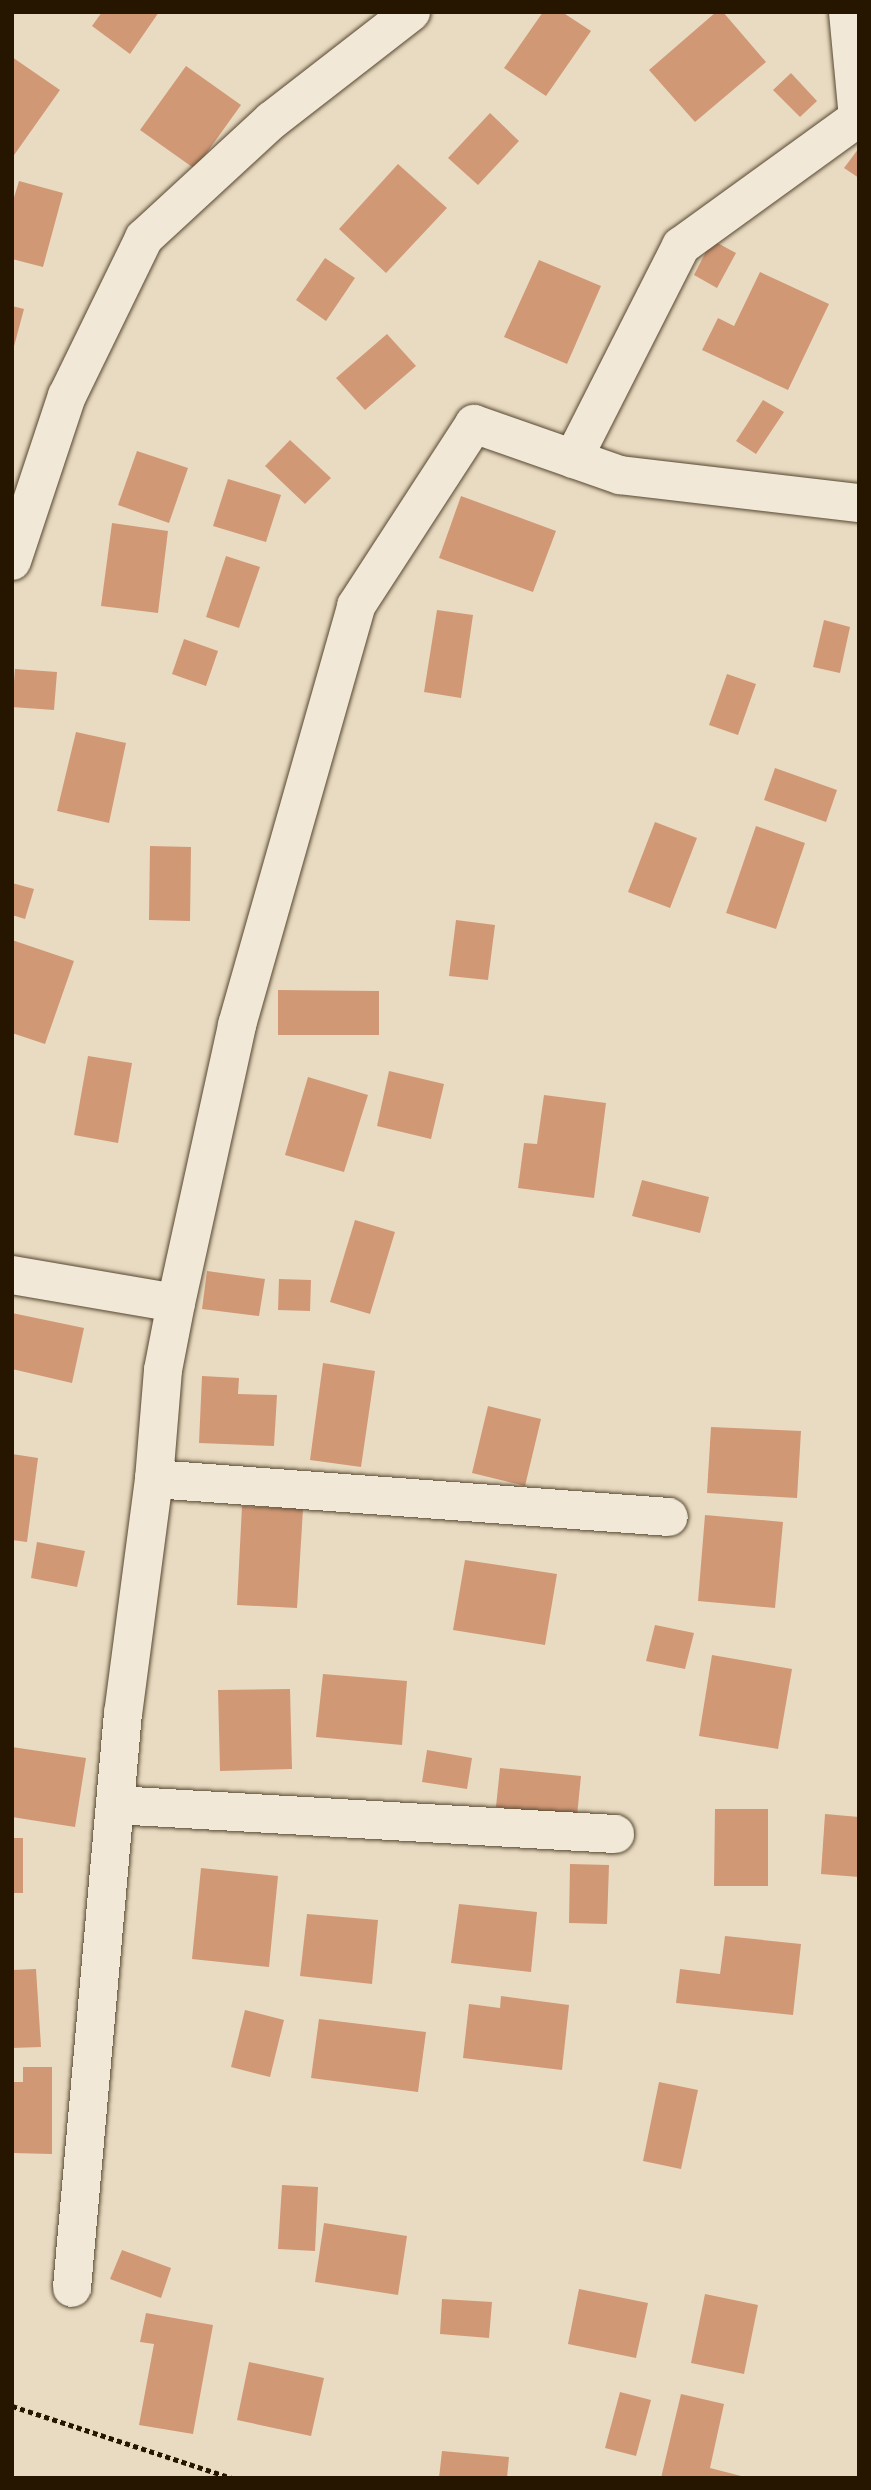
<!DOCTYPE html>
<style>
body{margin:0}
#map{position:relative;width:871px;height:2490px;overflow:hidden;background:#e9dbc2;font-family:"Gentium Book Plus",serif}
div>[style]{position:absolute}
.building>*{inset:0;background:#d19876}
.path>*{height:4.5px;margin-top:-2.25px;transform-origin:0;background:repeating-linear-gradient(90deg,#261600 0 5px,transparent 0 8.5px)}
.roads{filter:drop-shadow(0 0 2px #574730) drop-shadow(0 0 2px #574730)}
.minor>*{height:38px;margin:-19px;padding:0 19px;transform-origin:19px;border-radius:19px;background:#f1e8d7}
span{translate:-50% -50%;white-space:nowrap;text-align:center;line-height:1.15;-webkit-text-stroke:7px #f1e8d7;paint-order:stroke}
.frame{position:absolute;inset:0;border:14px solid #261600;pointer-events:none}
</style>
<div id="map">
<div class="building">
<div style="clip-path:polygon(102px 12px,159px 12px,130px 54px,92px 26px)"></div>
<div style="clip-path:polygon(543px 12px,562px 12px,591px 31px,546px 96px,504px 68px)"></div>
<div style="clip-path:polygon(716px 12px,723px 12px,766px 62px,695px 122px,649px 70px)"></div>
<div style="clip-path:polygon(12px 57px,60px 90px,12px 158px)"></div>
<div style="clip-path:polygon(186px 66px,241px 105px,195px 169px,140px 130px)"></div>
<div style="clip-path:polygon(791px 73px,817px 101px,800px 117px,773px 90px)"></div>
<div style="clip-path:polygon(490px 113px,519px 141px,478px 185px,448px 158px)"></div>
<div style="clip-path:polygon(859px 148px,859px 178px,844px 168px)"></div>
<div style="clip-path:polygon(398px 164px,447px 208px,386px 273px,339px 229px)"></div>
<div style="clip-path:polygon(19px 181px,63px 193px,43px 267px,12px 259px,12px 204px)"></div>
<div style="clip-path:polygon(712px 240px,736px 253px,717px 288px,694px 275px)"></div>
<div style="clip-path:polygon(325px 258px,355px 278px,326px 321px,296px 300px)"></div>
<div style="clip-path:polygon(539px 260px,601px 286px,567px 364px,504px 337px)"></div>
<div style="clip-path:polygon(760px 272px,829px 304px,788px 390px,702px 350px,718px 318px,734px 326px)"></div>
<div style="clip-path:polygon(12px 306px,24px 309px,13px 350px,12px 350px)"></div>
<div style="clip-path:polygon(387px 334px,416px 366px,365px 410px,336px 378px)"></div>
<div style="clip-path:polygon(763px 400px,784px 412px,756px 454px,736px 441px)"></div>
<div style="clip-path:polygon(290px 440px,331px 478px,305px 504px,265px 466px)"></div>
<div style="clip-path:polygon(137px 451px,188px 468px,169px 523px,118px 505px)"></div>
<div style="clip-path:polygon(228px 479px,281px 495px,266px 542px,213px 526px)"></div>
<div style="clip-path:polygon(461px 496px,556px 531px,533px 592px,439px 558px)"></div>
<div style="clip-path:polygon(112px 523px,168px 531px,158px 613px,101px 606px)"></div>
<div style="clip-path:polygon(226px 556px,260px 567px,239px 628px,206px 617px)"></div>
<div style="clip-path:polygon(437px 610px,473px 615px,461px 698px,424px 692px)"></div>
<div style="clip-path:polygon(824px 620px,850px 627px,840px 673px,813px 667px)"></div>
<div style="clip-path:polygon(184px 639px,218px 651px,206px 686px,172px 674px)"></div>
<div style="clip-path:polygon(15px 669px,57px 672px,54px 710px,12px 707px)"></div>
<div style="clip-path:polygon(727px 674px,756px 684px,738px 735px,709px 725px)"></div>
<div style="clip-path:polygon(76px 732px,126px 743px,109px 823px,57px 811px)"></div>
<div style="clip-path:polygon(775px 768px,837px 790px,826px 822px,764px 800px)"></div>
<div style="clip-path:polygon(655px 822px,697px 838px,670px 908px,628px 892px)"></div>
<div style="clip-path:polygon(756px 826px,805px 843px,776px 929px,726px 913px)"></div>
<div style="clip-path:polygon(150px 846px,191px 847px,190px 921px,149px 920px)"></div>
<div style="clip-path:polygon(12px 883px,34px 889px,25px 919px,12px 915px)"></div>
<div style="clip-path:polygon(456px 920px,495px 925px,488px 980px,449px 976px)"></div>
<div style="clip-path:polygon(12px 940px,74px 961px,45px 1044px,12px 1033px)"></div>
<div style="clip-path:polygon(278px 990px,379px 991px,379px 1035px,278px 1035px)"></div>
<div style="clip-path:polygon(88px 1056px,132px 1063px,118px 1143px,74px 1135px)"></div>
<div style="clip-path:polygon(389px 1071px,444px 1084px,431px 1139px,377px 1126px)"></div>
<div style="clip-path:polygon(308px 1077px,368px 1095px,344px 1172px,285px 1155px)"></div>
<div style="clip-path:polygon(544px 1095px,606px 1103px,594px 1198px,518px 1188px,524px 1143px,537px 1144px)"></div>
<div style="clip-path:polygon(642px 1180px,709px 1197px,700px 1233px,632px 1216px)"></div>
<div style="clip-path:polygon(355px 1220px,395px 1232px,370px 1314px,330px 1302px)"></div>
<div style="clip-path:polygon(207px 1271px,265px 1279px,259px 1316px,202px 1309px)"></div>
<div style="clip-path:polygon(279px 1279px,311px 1280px,310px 1311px,278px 1310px)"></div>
<div style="clip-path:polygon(12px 1313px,84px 1328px,72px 1383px,12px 1369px)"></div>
<div style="clip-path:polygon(323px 1363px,375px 1371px,361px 1467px,310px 1460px)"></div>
<div style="clip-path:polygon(202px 1376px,239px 1378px,238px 1394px,277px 1395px,274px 1446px,199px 1443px)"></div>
<div style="clip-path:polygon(488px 1406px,541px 1419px,525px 1486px,472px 1473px)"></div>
<div style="clip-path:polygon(711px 1427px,801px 1431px,797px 1498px,707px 1493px)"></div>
<div style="clip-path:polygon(12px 1454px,38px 1458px,27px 1542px,12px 1540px)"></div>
<div style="clip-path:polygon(242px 1506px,303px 1509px,297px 1608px,237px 1605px)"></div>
<div style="clip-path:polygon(705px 1515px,783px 1522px,775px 1608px,698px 1601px)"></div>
<div style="clip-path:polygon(37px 1542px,85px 1551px,77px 1587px,31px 1578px)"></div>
<div style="clip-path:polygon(465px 1560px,557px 1574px,545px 1645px,453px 1630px)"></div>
<div style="clip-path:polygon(655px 1625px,694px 1633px,685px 1669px,646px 1661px)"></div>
<div style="clip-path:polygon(712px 1655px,792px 1669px,778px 1749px,699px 1736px)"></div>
<div style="clip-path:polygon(323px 1674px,407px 1681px,402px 1745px,316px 1737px)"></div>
<div style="clip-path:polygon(290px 1689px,292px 1769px,220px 1771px,218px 1690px)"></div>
<div style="clip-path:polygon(12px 1747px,86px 1758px,75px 1827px,12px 1817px)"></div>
<div style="clip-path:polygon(427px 1750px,472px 1758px,467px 1789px,422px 1782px)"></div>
<div style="clip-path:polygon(500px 1768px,581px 1776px,577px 1816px,496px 1807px)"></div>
<div style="clip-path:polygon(715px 1809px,768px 1809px,768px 1886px,714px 1886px)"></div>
<div style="clip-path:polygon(825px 1814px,859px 1817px,859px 1877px,821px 1874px)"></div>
<div style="clip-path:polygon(12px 1838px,23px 1838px,23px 1893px,12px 1893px)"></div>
<div style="clip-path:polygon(570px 1864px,609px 1865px,607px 1924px,569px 1923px)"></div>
<div style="clip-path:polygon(201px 1868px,278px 1876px,269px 1967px,192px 1959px)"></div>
<div style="clip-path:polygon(459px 1904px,537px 1912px,531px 1972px,451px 1963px)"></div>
<div style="clip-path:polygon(307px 1914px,378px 1920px,372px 1984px,300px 1976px)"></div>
<div style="clip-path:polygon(725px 1936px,801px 1944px,793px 2015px,676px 2003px,680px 1969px,720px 1974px)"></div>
<div style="clip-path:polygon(36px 1969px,41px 2047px,12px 2048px,12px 1970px)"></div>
<div style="clip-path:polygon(501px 1996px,569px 2005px,562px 2070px,463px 2058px,469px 2004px,500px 2008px)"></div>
<div style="clip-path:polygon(245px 2010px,284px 2020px,270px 2077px,231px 2067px)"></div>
<div style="clip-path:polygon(319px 2019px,426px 2032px,418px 2092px,311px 2078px)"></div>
<div style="clip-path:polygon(23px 2067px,52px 2067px,52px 2154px,12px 2153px,12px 2082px,23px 2082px)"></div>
<div style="clip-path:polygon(659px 2082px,698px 2090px,681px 2169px,643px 2161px)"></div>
<div style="clip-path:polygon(282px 2185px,318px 2187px,315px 2251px,278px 2249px)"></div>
<div style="clip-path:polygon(324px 2223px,407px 2236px,398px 2295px,315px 2282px)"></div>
<div style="clip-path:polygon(122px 2250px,171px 2268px,161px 2298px,110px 2279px)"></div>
<div style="clip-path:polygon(579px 2289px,648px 2303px,636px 2358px,568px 2344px)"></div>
<div style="clip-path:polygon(705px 2294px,758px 2305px,744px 2374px,691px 2363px)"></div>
<div style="clip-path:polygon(442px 2299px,492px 2302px,489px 2338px,440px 2334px)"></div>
<div style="clip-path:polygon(146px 2313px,213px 2325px,193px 2434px,139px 2425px,154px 2344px,140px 2342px)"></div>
<div style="clip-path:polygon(249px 2362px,324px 2378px,311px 2436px,237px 2420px)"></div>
<div style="clip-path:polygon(620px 2392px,651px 2400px,636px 2456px,605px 2448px)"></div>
<div style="clip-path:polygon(681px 2394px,724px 2404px,710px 2468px,749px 2478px,661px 2478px)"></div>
<div style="clip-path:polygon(442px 2451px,509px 2457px,507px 2478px,439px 2478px)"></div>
</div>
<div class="path">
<div style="left:12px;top:2406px;width:231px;rotate:18.1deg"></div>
</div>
<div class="roads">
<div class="minor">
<div style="left:573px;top:459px;width:239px;rotate:-63.1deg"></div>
<div style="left:681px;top:246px;width:218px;rotate:-35.9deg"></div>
<div style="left:858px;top:118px;width:106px;rotate:-95.4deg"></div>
<div style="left:12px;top:561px;width:174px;rotate:-71.6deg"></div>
<div style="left:67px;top:396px;width:176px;rotate:-64deg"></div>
<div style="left:144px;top:238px;width:174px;rotate:-42.7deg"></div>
<div style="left:272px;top:120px;width:176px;rotate:-37.8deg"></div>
<div style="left:12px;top:1275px;width:166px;rotate:9.7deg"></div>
<div style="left:176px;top:1303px;width:68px;rotate:101deg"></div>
<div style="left:163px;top:1370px;width:109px;rotate:94.7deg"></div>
<div style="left:154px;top:1479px;width:236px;rotate:97.5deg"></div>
<div style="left:123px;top:1713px;width:577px;rotate:95.07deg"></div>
<div style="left:176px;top:1303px;width:285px;rotate:-77.6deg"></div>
<div style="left:237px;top:1025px;width:436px;rotate:-74.1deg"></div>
<div style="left:356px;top:606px;width:217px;rotate:-57deg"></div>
<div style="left:474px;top:424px;width:155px;rotate:19.3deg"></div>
<div style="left:620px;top:475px;width:241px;rotate:6.7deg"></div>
<div style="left:154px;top:1479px;width:516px;rotate:4.22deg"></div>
<div style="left:115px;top:1805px;width:501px;rotate:3.32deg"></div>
</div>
</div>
<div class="frame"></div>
</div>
